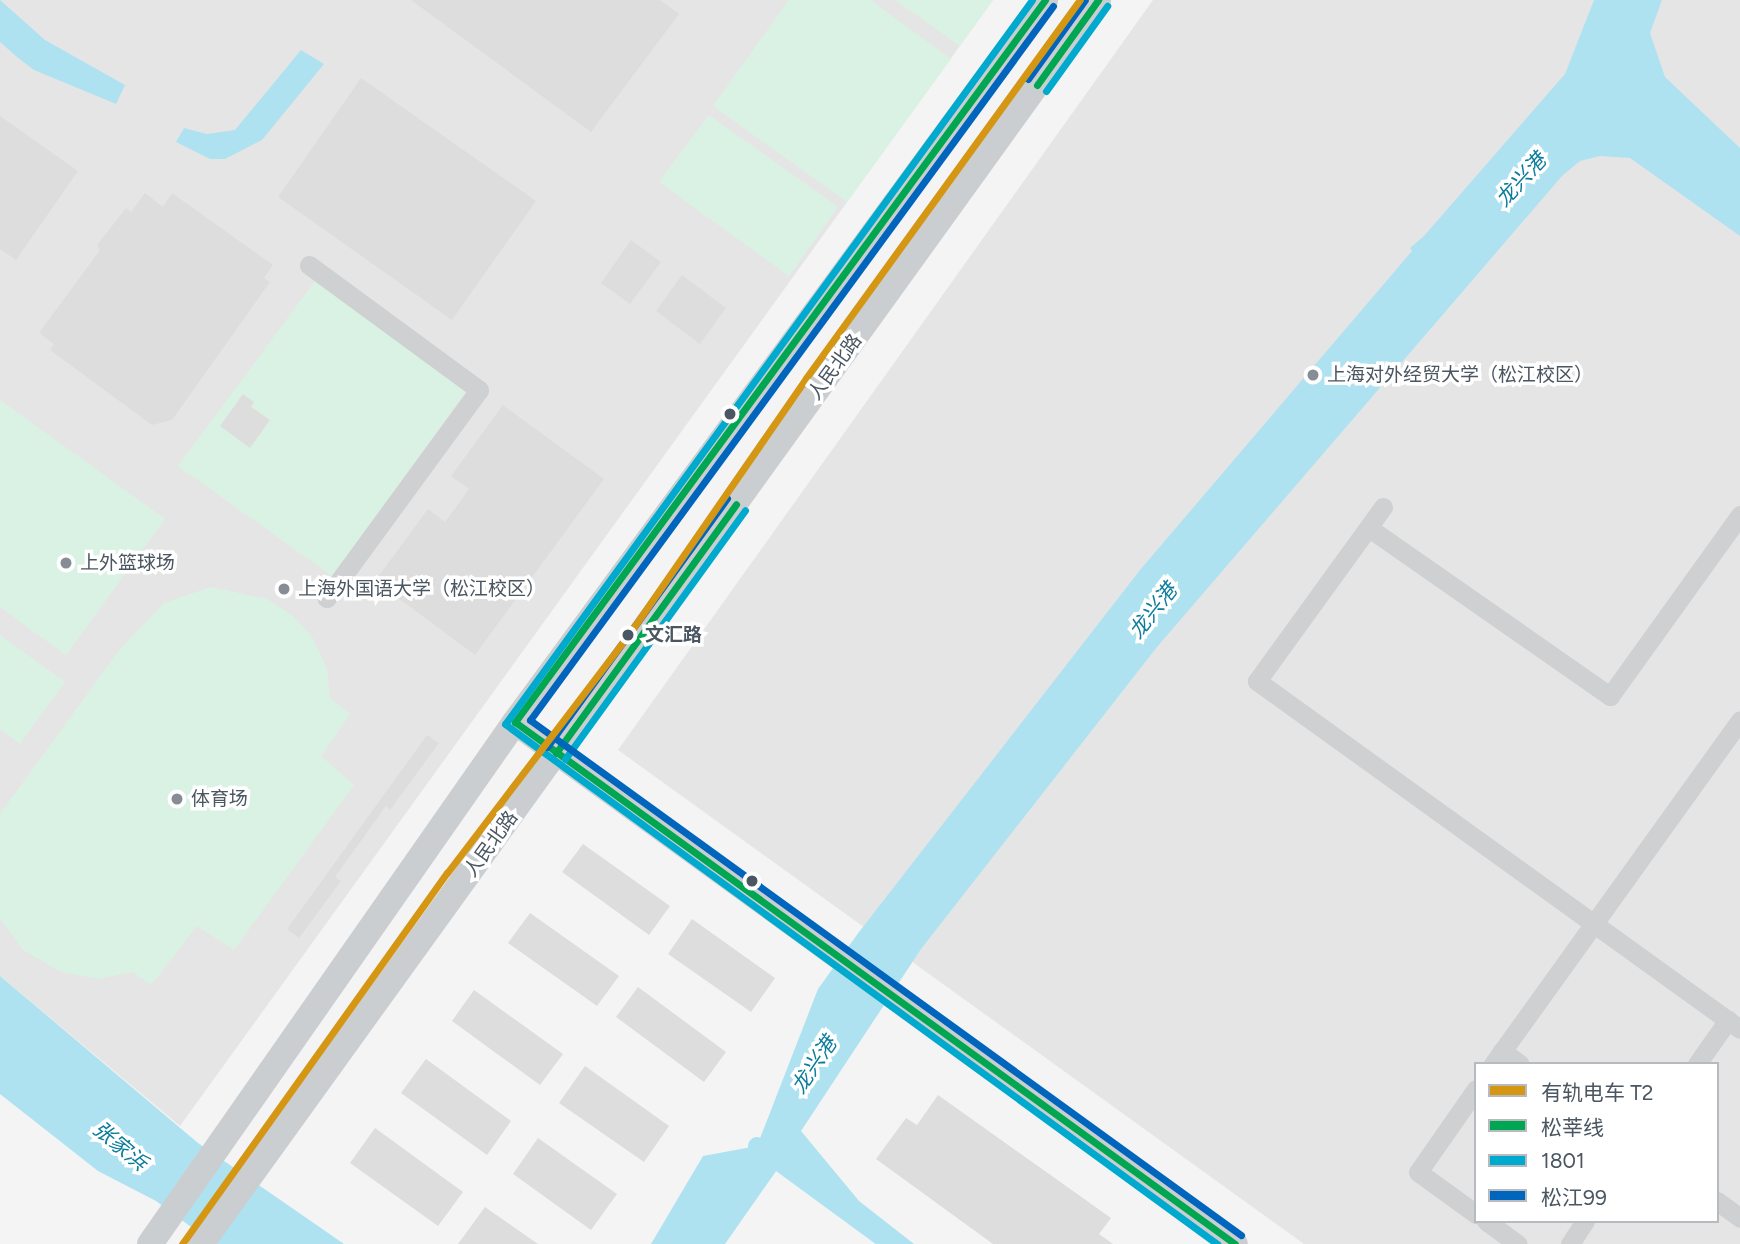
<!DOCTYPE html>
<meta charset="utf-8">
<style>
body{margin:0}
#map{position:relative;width:1740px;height:1244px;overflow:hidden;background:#f4f4f4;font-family:Figtree,"Noto Sans SC",sans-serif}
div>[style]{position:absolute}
.education>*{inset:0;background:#e6e5e6}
.green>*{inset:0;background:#d9f2e3}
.water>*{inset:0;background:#aee2f0}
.canal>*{height:18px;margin:-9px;padding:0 9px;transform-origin:9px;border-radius:9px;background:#aee2f0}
.building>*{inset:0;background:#ddddde}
.minor>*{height:19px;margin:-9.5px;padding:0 9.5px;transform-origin:9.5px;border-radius:9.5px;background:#ced0d2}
.major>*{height:26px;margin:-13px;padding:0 13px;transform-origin:13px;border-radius:13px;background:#caced1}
.bus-1>*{height:7px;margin:-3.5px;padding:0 3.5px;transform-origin:3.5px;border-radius:3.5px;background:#00a651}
.bus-2>*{height:7px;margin:-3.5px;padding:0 3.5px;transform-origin:3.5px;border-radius:3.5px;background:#00a9ce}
.bus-3>*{height:7px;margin:-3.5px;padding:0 3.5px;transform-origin:3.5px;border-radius:3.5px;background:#0065bd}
.tram-1>*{height:7px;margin:-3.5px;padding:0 3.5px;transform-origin:3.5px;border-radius:3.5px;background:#d49613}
.dots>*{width:19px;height:19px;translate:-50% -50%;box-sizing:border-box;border:4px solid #fff;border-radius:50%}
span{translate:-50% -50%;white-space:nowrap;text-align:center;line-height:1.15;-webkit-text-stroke:7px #fff;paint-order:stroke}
.street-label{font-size:19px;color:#4a5661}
.poi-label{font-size:19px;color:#4a5661}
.left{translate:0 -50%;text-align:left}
.stop-label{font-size:19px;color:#4a5661;font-weight:700}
.water-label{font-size:21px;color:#0c7c9b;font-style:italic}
.legend{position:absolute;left:1474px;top:1062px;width:245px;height:161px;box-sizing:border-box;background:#fff;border:2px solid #b7bbc0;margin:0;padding:9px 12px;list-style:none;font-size:21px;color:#4a5661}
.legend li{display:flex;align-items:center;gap:14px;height:35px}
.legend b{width:35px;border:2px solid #b7bbc0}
</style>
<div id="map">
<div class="education">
<div style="clip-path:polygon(0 0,993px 0,180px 1126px,0 976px)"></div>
<div style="clip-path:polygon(evenodd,1153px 0,1740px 0,1740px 1244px,1304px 1244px,618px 750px,1153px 0,1476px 1064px,1717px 1064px,1717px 1221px,1476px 1221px,1476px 1064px)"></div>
</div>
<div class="green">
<div style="clip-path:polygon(789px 0,870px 0,951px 59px,847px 202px,713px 106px)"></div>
<div style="clip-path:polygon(895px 0,993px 0,960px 46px)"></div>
<div style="clip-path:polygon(709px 115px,838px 207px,789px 276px,659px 182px)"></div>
<div style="clip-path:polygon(318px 277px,469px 387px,332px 576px,178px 466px)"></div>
<div style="clip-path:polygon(0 400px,165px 519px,66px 655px,0 607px)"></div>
<div style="clip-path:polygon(211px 587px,267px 599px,293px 616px,312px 637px,327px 669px,330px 698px,350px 714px,321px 756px,354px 785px,234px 950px,197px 926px,151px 985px,133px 972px,98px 979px,61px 972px,23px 950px,0 918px,0 814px,120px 649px,164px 603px)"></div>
<div style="clip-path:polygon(0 635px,65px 682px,20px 744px,0 729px)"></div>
</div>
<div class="water">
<div style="clip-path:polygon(0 0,45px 40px,125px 85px,116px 104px,34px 70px,17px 57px,0 42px)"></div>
<div style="clip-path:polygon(1594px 0,1662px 0,1650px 33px,1665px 77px,1740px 148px,1740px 236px,1630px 158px,1600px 156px,1580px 161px,1562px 176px,1157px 647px,921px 949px,801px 1131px,859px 1201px,914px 1244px,892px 1244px,781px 1164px,725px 1244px,651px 1244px,703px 1156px,757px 1146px,818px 989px,859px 932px,1140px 570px,1412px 251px,1410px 248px,1424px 236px,1565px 74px)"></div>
<div style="clip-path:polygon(301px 50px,324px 64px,262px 140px,225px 159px,210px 159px,176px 142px,184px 128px,207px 134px,235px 130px)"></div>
<div style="clip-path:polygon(0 976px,198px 1143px,344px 1244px,214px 1244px,156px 1201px,98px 1171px,0 1094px)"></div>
</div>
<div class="canal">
<div style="left:757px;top:1146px;width:166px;rotate:36.2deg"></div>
</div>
<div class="building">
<div style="clip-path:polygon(411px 0,660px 0,679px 14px,591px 132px)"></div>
<div style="clip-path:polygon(361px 78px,536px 201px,452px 320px,278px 197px)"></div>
<div style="clip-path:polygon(0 116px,78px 171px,16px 260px,0 249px)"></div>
<div style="clip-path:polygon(145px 193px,163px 207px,172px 193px,273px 265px,264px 278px,270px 282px,172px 420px,152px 425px,50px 350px,54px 344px,39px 333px,100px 250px,97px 245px,126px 208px,131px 212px)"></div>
<div style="clip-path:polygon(631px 240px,661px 262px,630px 304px,601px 283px)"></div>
<div style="clip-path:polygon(682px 275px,726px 308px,700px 344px,656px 311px)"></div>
<div style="clip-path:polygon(243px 394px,254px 402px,251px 407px,270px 420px,250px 448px,220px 426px)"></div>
<div style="clip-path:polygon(503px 405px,604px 479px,475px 655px,375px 581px,428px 509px,445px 522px,469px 489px,451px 476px)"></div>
<div style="clip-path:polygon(427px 735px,439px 743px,390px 810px,386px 806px,335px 877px,341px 881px,299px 938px,287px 929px)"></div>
<div style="clip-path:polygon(583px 844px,670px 906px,649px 935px,562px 872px)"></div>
<div style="clip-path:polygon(530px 913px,619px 976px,597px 1006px,508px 943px)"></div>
<div style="clip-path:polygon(692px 919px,775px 978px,751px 1012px,668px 954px)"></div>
<div style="clip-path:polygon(638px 987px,726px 1052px,704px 1082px,616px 1017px)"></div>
<div style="clip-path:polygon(474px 990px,563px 1054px,540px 1085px,452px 1021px)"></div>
<div style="clip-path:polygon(426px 1059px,511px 1121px,487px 1155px,401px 1093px)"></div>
<div style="clip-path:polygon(585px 1066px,669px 1126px,644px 1162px,559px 1103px)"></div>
<div style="clip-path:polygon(938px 1095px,1111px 1218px,1099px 1234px,1113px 1244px,993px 1244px,876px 1159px,906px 1118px,917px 1125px)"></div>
<div style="clip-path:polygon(375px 1128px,463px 1192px,438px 1226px,350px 1163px)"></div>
<div style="clip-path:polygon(538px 1138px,617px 1194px,591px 1230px,513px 1174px)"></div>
<div style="clip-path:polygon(485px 1207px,538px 1244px,458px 1244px)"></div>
</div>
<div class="minor">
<div style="left:309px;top:265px;width:211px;rotate:36.3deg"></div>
<div style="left:479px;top:390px;width:258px;rotate:126.2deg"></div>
<div style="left:1383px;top:507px;width:215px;rotate:125.9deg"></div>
<div style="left:1257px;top:681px;width:595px;rotate:35.77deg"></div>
<div style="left:1369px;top:528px;width:294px;rotate:34.9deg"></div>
<div style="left:1610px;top:696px;width:223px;rotate:-54.3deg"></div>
<div style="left:1502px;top:1051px;width:22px;rotate:36deg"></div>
<div style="left:1493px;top:1064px;width:423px;rotate:-54.3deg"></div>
<div style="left:1697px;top:1064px;width:54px;rotate:-54.8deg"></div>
<div style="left:1476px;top:1089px;width:101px;rotate:124.9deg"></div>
<div style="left:1418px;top:1172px;width:72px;rotate:35.9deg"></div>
<div style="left:1717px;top:1201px;width:29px;rotate:36deg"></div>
<div style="left:1486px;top:1221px;width:39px;rotate:36deg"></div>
<div style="left:1570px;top:1244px;width:27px;rotate:-57deg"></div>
</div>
<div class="major">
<div style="left:515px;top:722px;width:889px;rotate:35.94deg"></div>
<div style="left:150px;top:1244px;width:637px;rotate:-55.04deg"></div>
<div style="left:515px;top:722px;width:896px;rotate:-53.72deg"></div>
<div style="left:201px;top:1244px;width:1534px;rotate:-54.21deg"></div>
</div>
<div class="bus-1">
<div style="left:1045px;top:0;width:896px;rotate:126.28deg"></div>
<div style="left:515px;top:722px;width:889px;rotate:35.94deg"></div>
<div style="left:1037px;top:85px;width:105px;rotate:-54.3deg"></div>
<div style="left:556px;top:753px;width:307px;rotate:-54.1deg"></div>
</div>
<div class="bus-2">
<div style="left:1032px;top:0;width:895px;rotate:126.05deg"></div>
<div style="left:505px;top:724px;width:882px;rotate:36.14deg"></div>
<div style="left:1046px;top:91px;width:105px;rotate:-54.3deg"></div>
<div style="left:565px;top:759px;width:307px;rotate:-54.1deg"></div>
</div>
<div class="bus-3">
<div style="left:1053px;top:6px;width:885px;rotate:126.22deg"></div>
<div style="left:530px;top:720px;width:878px;rotate:35.92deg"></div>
<div style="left:1028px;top:79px;width:97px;rotate:-54.2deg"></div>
<div style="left:547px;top:747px;width:307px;rotate:-54.1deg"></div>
</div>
<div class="tram-1">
<div style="left:182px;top:1244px;width:456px;rotate:-54.5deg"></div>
<div style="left:447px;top:873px;width:300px;rotate:-52.7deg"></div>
<div style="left:629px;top:634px;width:311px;rotate:-55.3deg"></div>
<div style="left:806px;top:378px;width:467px;rotate:-54.1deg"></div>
</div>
<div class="dots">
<div style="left:1313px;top:375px;background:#868d94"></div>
<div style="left:730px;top:414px;background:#4a5661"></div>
<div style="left:66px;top:563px;background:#868d94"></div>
<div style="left:284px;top:589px;background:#868d94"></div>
<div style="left:628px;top:635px;background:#4a5661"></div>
<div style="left:177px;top:799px;background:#868d94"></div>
<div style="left:752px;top:881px;background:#4a5661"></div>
</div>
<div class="street-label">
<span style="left:835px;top:367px;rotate:-54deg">人民北路</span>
<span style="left:491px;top:844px;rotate:-54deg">人民北路</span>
</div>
<div class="poi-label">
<span class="left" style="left:1327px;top:375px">上海对外经贸大学（松江校区）</span>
<span class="left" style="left:80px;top:563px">上外篮球场</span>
<span class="left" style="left:298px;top:589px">上海外国语大学（松江校区）</span>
<span class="left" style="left:191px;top:799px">体育场</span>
</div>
<div class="stop-label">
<span class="left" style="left:645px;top:635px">文汇路</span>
</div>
<div class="water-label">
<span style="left:1521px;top:180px;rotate:-48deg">龙兴港</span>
<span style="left:1153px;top:611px;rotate:-52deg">龙兴港</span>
<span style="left:814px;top:1065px;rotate:-56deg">龙兴港</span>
<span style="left:120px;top:1146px;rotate:40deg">张家浜</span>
</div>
<ul class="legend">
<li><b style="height:9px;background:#d49613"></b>有轨电车 T2</li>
<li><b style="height:9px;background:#00a651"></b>松莘线</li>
<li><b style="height:9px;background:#00a9ce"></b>1801</li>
<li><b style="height:9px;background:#0065bd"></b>松江99</li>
</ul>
</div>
